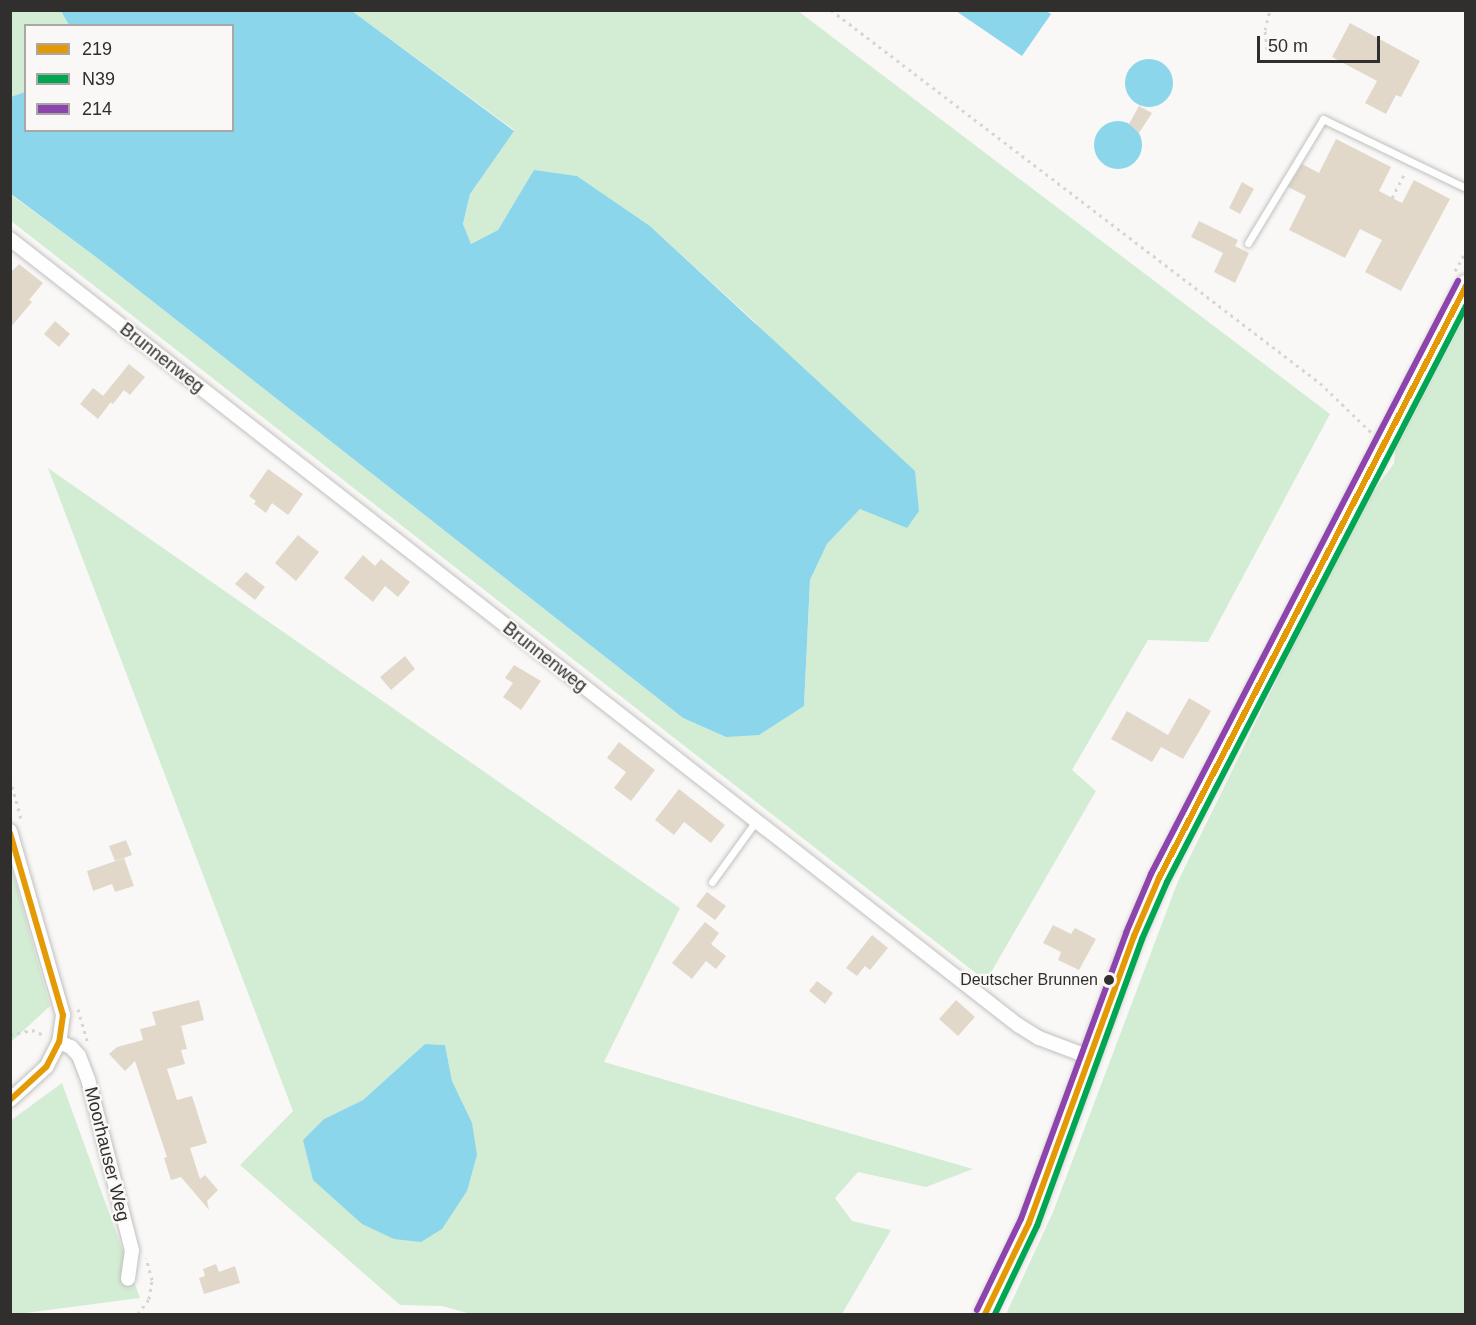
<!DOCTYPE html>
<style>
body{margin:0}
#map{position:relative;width:1476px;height:1325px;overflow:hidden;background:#f9f8f7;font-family:Helvetica,sans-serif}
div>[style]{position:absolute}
.green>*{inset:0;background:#d3edd4}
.water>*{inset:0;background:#8cd6ec}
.round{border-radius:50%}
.building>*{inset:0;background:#e1d8c9}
.path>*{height:3px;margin-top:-1.5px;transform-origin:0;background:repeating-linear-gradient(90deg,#d6d6d6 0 3px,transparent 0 7.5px)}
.roads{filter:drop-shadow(0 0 2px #c1c0bf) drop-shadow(0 0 2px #c1c0bf)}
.lane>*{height:7px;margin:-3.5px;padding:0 3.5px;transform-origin:3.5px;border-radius:3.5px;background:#fefefe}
.street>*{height:14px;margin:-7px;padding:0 7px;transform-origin:7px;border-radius:7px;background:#fefefe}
.secondary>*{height:20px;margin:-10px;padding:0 10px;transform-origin:10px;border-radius:10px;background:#fefefe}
.bus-1>*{height:6px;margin:-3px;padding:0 3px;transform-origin:3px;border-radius:3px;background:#e39a05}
.bus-2>*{height:6px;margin:-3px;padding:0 3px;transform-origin:3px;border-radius:3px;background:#00a651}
.bus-3>*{height:6px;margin:-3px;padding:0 3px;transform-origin:3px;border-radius:3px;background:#8e44ad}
.dots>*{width:16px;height:16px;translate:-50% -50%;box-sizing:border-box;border:3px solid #faf8f6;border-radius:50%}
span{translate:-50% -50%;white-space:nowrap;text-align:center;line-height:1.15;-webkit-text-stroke:4.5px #faf8f6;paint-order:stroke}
.bus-label{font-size:16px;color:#302f2e}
.right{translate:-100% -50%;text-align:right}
.street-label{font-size:18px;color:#302f2e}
.frame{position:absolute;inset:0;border:12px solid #302f2e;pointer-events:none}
.legend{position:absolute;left:24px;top:24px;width:210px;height:108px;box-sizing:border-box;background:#faf8f6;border:2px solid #a9a8a6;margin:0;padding:8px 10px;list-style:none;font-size:18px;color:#302f2e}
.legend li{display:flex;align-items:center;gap:12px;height:30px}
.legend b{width:30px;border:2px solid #a9a8a6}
.scale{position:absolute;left:1257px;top:36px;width:123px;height:27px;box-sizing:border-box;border:3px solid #302f2e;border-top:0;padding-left:8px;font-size:18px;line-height:21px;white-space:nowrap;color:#302f2e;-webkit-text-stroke:4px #faf8f6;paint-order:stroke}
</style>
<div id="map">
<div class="green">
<div style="clip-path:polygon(11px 11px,61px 11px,69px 25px,26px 26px,25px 92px,15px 97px,11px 97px)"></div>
<div style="clip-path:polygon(352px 11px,798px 11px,1330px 414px,1208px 642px,1148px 640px,1072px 770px,1096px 791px,986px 981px,11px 221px,10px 194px,100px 260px,683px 718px,726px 737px,804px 706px,810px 580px,827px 544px,860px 509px,755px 322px,650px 226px,577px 176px,534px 171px,498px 230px,471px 244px,463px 224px,470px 194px,514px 130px)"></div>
<div style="clip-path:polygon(1465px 316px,1465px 1314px,1006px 1314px,1053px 1212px,1178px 881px,1360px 510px,1394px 463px,1395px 450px)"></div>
<div style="clip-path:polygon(evenodd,48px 468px,680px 908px,604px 1062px,973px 1169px,926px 1187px,858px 1172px,835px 1198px,852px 1221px,891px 1230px,842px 1314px,471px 1314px,442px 1306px,400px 1305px,240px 1165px,293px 1111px,48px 468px,425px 1044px,445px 1045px,452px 1081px,324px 1119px,363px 1100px,425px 1044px)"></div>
<div style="clip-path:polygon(11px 866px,50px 1006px,11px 1042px,10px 1042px)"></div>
<div style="clip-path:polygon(62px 1083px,140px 1298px,18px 1314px,11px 1312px,10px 1121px)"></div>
</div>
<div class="water">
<div style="clip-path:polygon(61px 11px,352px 11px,514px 131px,470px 194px,463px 224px,471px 244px,498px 230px,534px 170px,577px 176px,650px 226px,915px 471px,919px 511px,907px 528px,860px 509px,827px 544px,810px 580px,804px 706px,759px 735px,726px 737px,683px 718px,100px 260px,11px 194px,11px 97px,25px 92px,26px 130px,232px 130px,232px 26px,69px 25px)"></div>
<div style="clip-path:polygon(1046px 11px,1051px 14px,1022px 56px,956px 11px)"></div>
<div class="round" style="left:1125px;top:59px;width:48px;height:48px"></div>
<div class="round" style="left:1094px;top:121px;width:48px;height:48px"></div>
<div style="clip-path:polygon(425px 1044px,445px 1045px,452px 1081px,472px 1123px,477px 1155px,467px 1191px,442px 1229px,421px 1242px,394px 1239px,362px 1224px,313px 1180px,303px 1140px,324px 1119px,363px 1100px)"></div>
</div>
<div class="building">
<div style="clip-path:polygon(1350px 23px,1420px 61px,1401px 97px,1396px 95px,1386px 114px,1365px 103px,1377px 81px,1332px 57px)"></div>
<div style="clip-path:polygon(1139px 106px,1152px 113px,1139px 133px,1129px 124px)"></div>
<div style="clip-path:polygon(1336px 139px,1391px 167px,1379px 191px,1402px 203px,1414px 180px,1450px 199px,1401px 291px,1365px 272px,1382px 240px,1360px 229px,1345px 258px,1289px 230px,1306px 196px,1288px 187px,1302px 164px,1319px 173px)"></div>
<div style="clip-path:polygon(1242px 182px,1254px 189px,1240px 214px,1229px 208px)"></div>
<div style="clip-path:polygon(1199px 221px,1238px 240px,1235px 246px,1249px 253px,1235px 283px,1214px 272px,1223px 253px,1191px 237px)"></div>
<div style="clip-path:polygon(19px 264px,43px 283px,29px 300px,32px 302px,10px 328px,10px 273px)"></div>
<div style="clip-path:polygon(55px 321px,70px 334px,59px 347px,44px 334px)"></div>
<div style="clip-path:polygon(129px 364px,145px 377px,130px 395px,124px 390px,113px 404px,103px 396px)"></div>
<div style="clip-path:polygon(93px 388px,111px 402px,98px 419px,80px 404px)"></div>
<div style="clip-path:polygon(268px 469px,303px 494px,288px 515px,272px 503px,266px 513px,254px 504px,256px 501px,249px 496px)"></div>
<div style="clip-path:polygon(298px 535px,319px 552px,296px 581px,275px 563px)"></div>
<div style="clip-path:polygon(363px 555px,375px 566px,381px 559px,410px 582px,398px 597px,385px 586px,373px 602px,344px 578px)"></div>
<div style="clip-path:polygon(246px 572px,265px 587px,255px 600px,235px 584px)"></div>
<div style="clip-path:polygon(405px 656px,415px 669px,391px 690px,380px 677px)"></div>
<div style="clip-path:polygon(514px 665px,541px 681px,521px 710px,503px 697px,513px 683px,505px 678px)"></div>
<div style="clip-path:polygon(1189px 698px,1211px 711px,1183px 759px,1161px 747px,1152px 762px,1111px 739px,1127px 711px,1168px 735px)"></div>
<div style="clip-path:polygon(619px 742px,655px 770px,631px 801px,614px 788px,626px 772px,607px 758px)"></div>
<div style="clip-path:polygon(679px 789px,725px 825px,711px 843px,684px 822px,674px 835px,655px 820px)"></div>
<div style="clip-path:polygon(126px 840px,132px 855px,115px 861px,109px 846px)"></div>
<div style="clip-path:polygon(124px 858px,134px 886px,115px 892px,112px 884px,93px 891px,87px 871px)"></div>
<div style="clip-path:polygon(707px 892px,726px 906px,715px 920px,696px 906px)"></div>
<div style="clip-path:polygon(705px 922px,719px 933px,711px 944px,726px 956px,716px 969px,706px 961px,692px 979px,672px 963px)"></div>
<div style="clip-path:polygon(1053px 925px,1071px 934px,1075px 928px,1096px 939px,1079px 970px,1058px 960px,1061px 952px,1043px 943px)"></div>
<div style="clip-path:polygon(872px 935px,888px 948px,870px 970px,865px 966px,857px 976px,846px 968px)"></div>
<div style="clip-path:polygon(817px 981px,833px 993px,825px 1004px,809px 991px)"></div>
<div style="clip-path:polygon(199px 1000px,204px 1020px,181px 1026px,187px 1049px,181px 1050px,185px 1064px,167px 1069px,177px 1100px,192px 1096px,207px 1143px,190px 1148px,200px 1179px,205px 1175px,218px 1190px,207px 1201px,209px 1210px,181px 1177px,171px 1180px,164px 1158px,167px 1157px,135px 1061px,125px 1071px,109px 1054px,117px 1047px,143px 1040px,140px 1029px,156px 1025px,152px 1012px)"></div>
<div style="clip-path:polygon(956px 1000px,975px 1017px,958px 1036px,939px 1019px)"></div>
<div style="clip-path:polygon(216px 1264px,219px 1272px,235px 1266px,240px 1283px,204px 1294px,199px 1278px,205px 1276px,203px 1269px)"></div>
</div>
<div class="path">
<div style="left:831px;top:10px;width:615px;rotate:37.34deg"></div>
<div style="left:1320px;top:383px;width:71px;rotate:43.9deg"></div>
<div style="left:1267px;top:49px;width:19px;rotate:-96deg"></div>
<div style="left:1265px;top:30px;width:21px;rotate:-76deg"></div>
<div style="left:1392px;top:198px;width:29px;rotate:-63deg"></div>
<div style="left:1455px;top:271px;width:23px;rotate:-61deg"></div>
<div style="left:10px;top:779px;width:45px;rotate:74.4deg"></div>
<div style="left:78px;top:1009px;width:35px;rotate:74deg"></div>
<div style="left:10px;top:1035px;width:23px;rotate:-13deg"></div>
<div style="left:32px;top:1030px;width:15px;rotate:23deg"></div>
<div style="left:138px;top:1314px;width:19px;rotate:-54deg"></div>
<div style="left:149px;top:1299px;width:19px;rotate:-81deg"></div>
<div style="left:152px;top:1280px;width:23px;rotate:-105deg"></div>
</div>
<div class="roads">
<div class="lane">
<div style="left:1248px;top:243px;width:145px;rotate:-58.8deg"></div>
<div style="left:1323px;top:119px;width:159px;rotate:25.8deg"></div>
<div style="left:712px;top:882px;width:75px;rotate:-54.2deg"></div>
</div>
<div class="street">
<div style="left:10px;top:239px;width:1278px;rotate:37.95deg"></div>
<div style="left:1018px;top:1025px;width:25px;rotate:32deg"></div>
<div style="left:1039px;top:1038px;width:53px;rotate:20.8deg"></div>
<div style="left:10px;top:831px;width:191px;rotate:73.9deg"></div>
<div style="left:63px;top:1015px;width:27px;rotate:98deg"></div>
<div style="left:59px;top:1042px;width:28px;rotate:117deg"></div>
<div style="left:46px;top:1067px;width:49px;rotate:137.5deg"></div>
<div style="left:59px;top:1042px;width:13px;rotate:23deg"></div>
<div style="left:71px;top:1047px;width:12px;rotate:48deg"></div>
<div style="left:79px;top:1056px;width:25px;rotate:69deg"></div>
<div style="left:88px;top:1079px;width:177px;rotate:75.6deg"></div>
<div style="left:132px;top:1250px;width:29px;rotate:98deg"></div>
</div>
<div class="secondary">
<div style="left:985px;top:1314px;width:101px;rotate:-64.2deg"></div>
<div style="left:1029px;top:1223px;width:306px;rotate:-69.9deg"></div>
<div style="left:1134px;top:936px;width:63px;rotate:-66.7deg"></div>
<div style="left:1159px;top:878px;width:668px;rotate:-62.63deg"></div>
</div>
</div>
<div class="bus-1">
<div style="left:10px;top:833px;width:190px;rotate:73.8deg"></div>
<div style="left:63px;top:1015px;width:27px;rotate:98deg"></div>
<div style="left:59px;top:1042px;width:28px;rotate:117deg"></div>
<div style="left:46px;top:1067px;width:49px;rotate:137.5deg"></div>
<div style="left:985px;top:1314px;width:101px;rotate:-64.2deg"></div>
<div style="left:1029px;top:1223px;width:306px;rotate:-69.9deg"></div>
<div style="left:1134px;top:936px;width:63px;rotate:-66.7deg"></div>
<div style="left:1159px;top:878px;width:667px;rotate:-62.59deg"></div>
</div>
<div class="bus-2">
<div style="left:995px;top:1314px;width:98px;rotate:-64.5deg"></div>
<div style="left:1037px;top:1226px;width:306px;rotate:-69.9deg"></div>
<div style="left:1142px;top:939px;width:62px;rotate:-66.3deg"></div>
<div style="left:1167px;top:882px;width:649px;rotate:-62.57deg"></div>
</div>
<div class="bus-3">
<div style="left:977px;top:1310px;width:101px;rotate:-64.2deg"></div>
<div style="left:1021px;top:1219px;width:305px;rotate:-69.8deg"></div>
<div style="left:1126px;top:933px;width:64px;rotate:-67deg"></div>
<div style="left:1151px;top:874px;width:668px;rotate:-62.63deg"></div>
</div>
<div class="dots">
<div style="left:1109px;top:980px;background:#302f2e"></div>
</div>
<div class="bus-label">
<span class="right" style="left:1098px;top:980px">Deutscher Brunnen</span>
</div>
<div class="street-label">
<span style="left:162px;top:358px;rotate:38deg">Brunnenweg</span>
<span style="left:545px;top:657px;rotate:38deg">Brunnenweg</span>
<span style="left:107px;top:1154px;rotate:76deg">Moorhauser Weg</span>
</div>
<div class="frame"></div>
<ul class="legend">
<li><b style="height:8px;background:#e39a05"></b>219</li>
<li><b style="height:8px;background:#00a651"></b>N39</li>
<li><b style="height:8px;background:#8e44ad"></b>214</li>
</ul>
<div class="scale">50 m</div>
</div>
